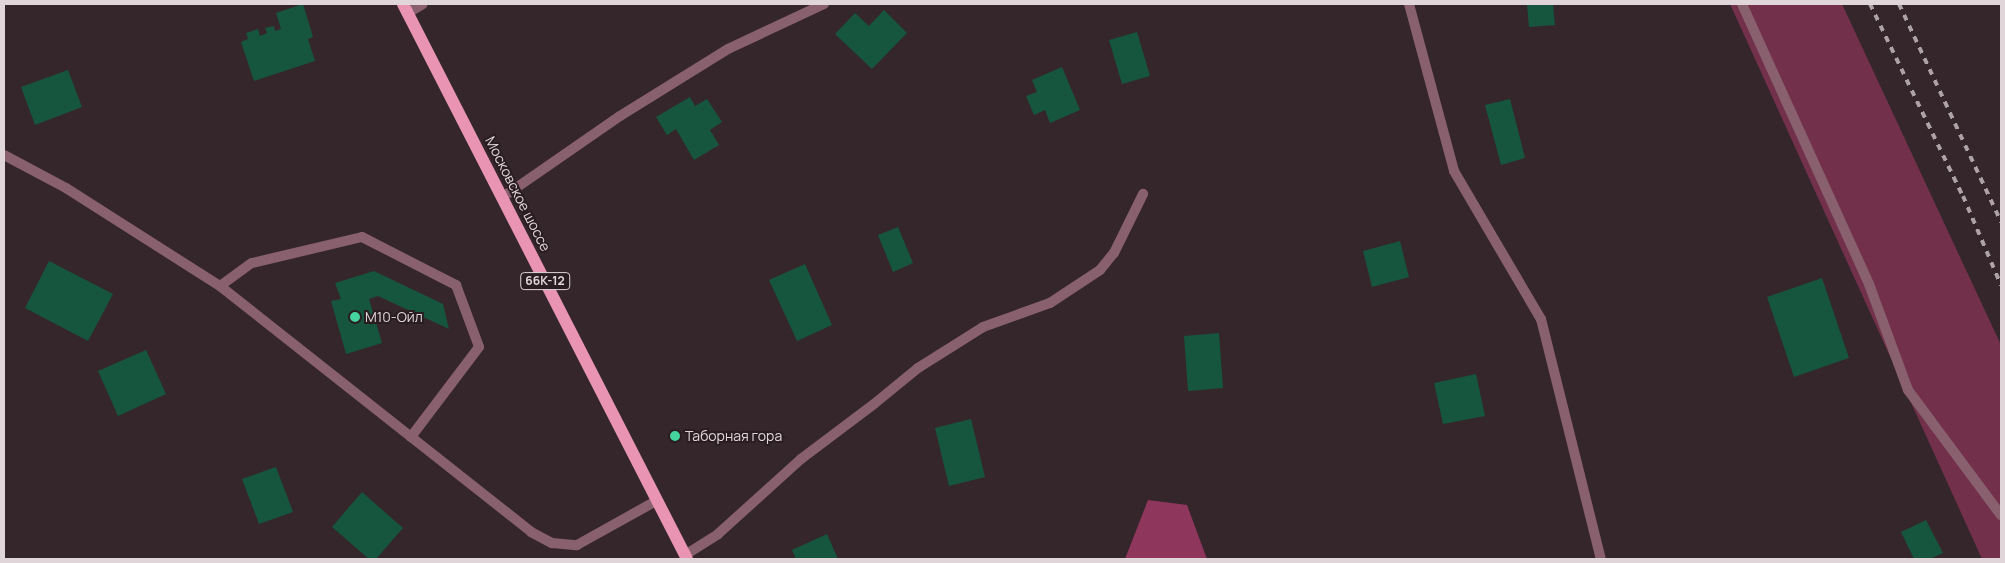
<!DOCTYPE html>
<meta charset="utf-8">
<style>
body{margin:0}
#map{position:relative;width:2005px;height:563px;overflow:hidden;background:#34262b;font-family:Manrope,sans-serif}
div>[style]{position:absolute}
.green>*{inset:0;background:#72304b}
.forest>*{inset:0;background:#8f365c}
.building>*{inset:0;background:#16563e}
.service>*{height:10px;margin:-5px;padding:0 5px;transform-origin:5px;border-radius:5px;background:#89606e}
.minor>*{height:10px;margin:-5px;padding:0 5px;transform-origin:5px;border-radius:5px;background:#89606e}
.primary>*{height:12px;margin:-6px;padding:0 6px;transform-origin:6px;border-radius:6px;background:#e894b2}
.rail>*{height:4px;margin-top:-2px;transform-origin:0;background:repeating-linear-gradient(90deg,#ada2a5 0 6px,transparent 0 12px)}
.dots>*{width:14px;height:14px;translate:-50% -50%;box-sizing:border-box;border:2px solid #2a1d21;border-radius:50%}
span{translate:-50% -50%;white-space:nowrap;text-align:center;line-height:1.15;-webkit-text-stroke:4px #2a1d21;paint-order:stroke}
.shield-label span{padding:1px 4px;background:#2a1d21;border:1px solid;border-radius:4px;-webkit-text-stroke-width:0}
.shield-label{font-size:12px;color:#e0d6d9;font-weight:700}
.street-label{font-size:14px;color:#e0d6d9}
.poi-label{font-size:14px;color:#e0d6d9}
.left{translate:0 -50%;text-align:left}
.frame{position:absolute;inset:0;border:5px solid #e0d6d9;pointer-events:none}
</style>
<div id="map">
<div class="green">
<div style="clip-path:polygon(1730px 4px,1842px 4px,2001px 345px,2001px 559px,1982px 559px)"></div>
</div>
<div class="forest">
<div style="clip-path:polygon(1148px 500px,1187px 505px,1207px 559px,1125px 559px)"></div>
</div>
<div class="building">
<div style="clip-path:polygon(303px 4px,313px 37px,308px 39px,315px 61px,254px 81px,241px 42px,248px 39px,246px 33px,258px 29px,260px 36px,267px 33px,265px 28px,274px 26px,275px 31px,281px 29px,276px 13px)"></div>
<div style="clip-path:polygon(1527px 4px,1553px 4px,1555px 25px,1529px 27px)"></div>
<div style="clip-path:polygon(884px 10px,907px 33px,872px 69px,835px 34px,855px 13px,869px 26px)"></div>
<div style="clip-path:polygon(1137px 32px,1150px 76px,1122px 84px,1109px 40px)"></div>
<div style="clip-path:polygon(1062px 67px,1080px 110px,1050px 123px,1045px 110px,1034px 115px,1026px 96px,1037px 92px,1032px 80px)"></div>
<div style="clip-path:polygon(68px 70px,82px 107px,35px 125px,21px 87px)"></div>
<div style="clip-path:polygon(690px 97px,695px 106px,707px 99px,722px 122px,710px 130px,719px 145px,694px 160px,676px 129px,667px 135px,656px 117px)"></div>
<div style="clip-path:polygon(1510px 99px,1525px 158px,1501px 165px,1485px 105px)"></div>
<div style="clip-path:polygon(898px 227px,913px 263px,893px 272px,878px 235px)"></div>
<div style="clip-path:polygon(1400px 241px,1409px 277px,1372px 287px,1363px 251px)"></div>
<div style="clip-path:polygon(49px 261px,113px 294px,88px 341px,25px 308px)"></div>
<div style="clip-path:polygon(805px 264px,832px 325px,797px 341px,769px 280px)"></div>
<div style="clip-path:polygon(374px 271px,443px 304px,449px 329px,378px 296px,369px 299px,382px 343px,346px 354px,331px 301px,341px 299px,335px 283px)"></div>
<div style="clip-path:polygon(1822px 278px,1849px 358px,1794px 377px,1767px 297px)"></div>
<div style="clip-path:polygon(1219px 333px,1223px 388px,1188px 391px,1184px 336px)"></div>
<div style="clip-path:polygon(146px 350px,166px 394px,118px 416px,98px 371px)"></div>
<div style="clip-path:polygon(1476px 374px,1485px 416px,1443px 424px,1434px 383px)"></div>
<div style="clip-path:polygon(971px 419px,985px 477px,949px 486px,935px 428px)"></div>
<div style="clip-path:polygon(276px 467px,293px 512px,259px 524px,242px 479px)"></div>
<div style="clip-path:polygon(362px 492px,403px 528px,376px 559px,369px 559px,332px 527px)"></div>
<div style="clip-path:polygon(1926px 520px,1943px 553px,1930px 559px,1914px 559px,1901px 532px)"></div>
<div style="clip-path:polygon(827px 534px,838px 559px,796px 559px,792px 550px)"></div>
</div>
<div class="service">
<div style="left:1742px;top:4px;width:307px;rotate:65.6deg"></div>
<div style="left:1869px;top:284px;width:113px;rotate:69.8deg"></div>
<div style="left:1908px;top:390px;width:156px;rotate:53.4deg"></div>
<div style="left:408px;top:13px;width:17px;rotate:-31deg"></div>
<div style="left:503px;top:197px;width:142px;rotate:-34.7deg"></div>
<div style="left:620px;top:116px;width:127px;rotate:-31.8deg"></div>
<div style="left:728px;top:49px;width:106px;rotate:-25.1deg"></div>
<div style="left:220px;top:286px;width:39px;rotate:-36deg"></div>
<div style="left:252px;top:263px;width:113px;rotate:-13.3deg"></div>
<div style="left:362px;top:237px;width:106px;rotate:27.1deg"></div>
<div style="left:456px;top:285px;width:66px;rotate:69.6deg"></div>
<div style="left:479px;top:347px;width:113px;rotate:127.1deg"></div>
</div>
<div class="minor">
<div style="left:1409px;top:4px;width:173px;rotate:74.9deg"></div>
<div style="left:1454px;top:171px;width:172px;rotate:59.6deg"></div>
<div style="left:1541px;top:319px;width:247px;rotate:76deg"></div>
<div style="left:4px;top:155px;width:70px;rotate:28deg"></div>
<div style="left:66px;top:188px;width:183px;rotate:32.5deg"></div>
<div style="left:220px;top:286px;width:397px;rotate:38.3deg"></div>
<div style="left:531px;top:532px;width:24px;rotate:28deg"></div>
<div style="left:552px;top:543px;width:25px;rotate:5deg"></div>
<div style="left:577px;top:545px;width:90px;rotate:-29.1deg"></div>
<div style="left:685px;top:555px;width:39px;rotate:-32deg"></div>
<div style="left:718px;top:534px;width:112px;rotate:-42.1deg"></div>
<div style="left:801px;top:459px;width:91px;rotate:-37deg"></div>
<div style="left:874px;top:404px;width:57px;rotate:-39.3deg"></div>
<div style="left:918px;top:368px;width:77px;rotate:-32.2deg"></div>
<div style="left:983px;top:327px;width:71px;rotate:-19.7deg"></div>
<div style="left:1050px;top:303px;width:60px;rotate:-33.4deg"></div>
<div style="left:1100px;top:270px;width:22px;rotate:-51deg"></div>
<div style="left:1114px;top:253px;width:66px;rotate:-63.8deg"></div>
</div>
<div class="primary">
<div style="left:403px;top:4px;width:623px;rotate:62.9deg"></div>
</div>
<div class="rail">
<div style="left:1870px;top:4px;width:213px;rotate:64.2deg"></div>
<div style="left:1963px;top:196px;width:97px;rotate:66.9deg"></div>
<div style="left:1899px;top:4px;width:241px;rotate:64.9deg"></div>
</div>
<div class="dots">
<div style="left:355px;top:317px;background:#46d49e"></div>
<div style="left:675px;top:436px;background:#46d49e"></div>
</div>
<div class="shield-label">
<span style="left:545px;top:281px">66К-12</span>
</div>
<div class="street-label">
<span style="left:518px;top:194px;rotate:63deg">Московское шоссе</span>
</div>
<div class="poi-label">
<span class="left" style="left:365px;top:317px">М10-Ойл</span>
<span class="left" style="left:685px;top:436px">Таборная гора</span>
</div>
<div class="frame"></div>
</div>
